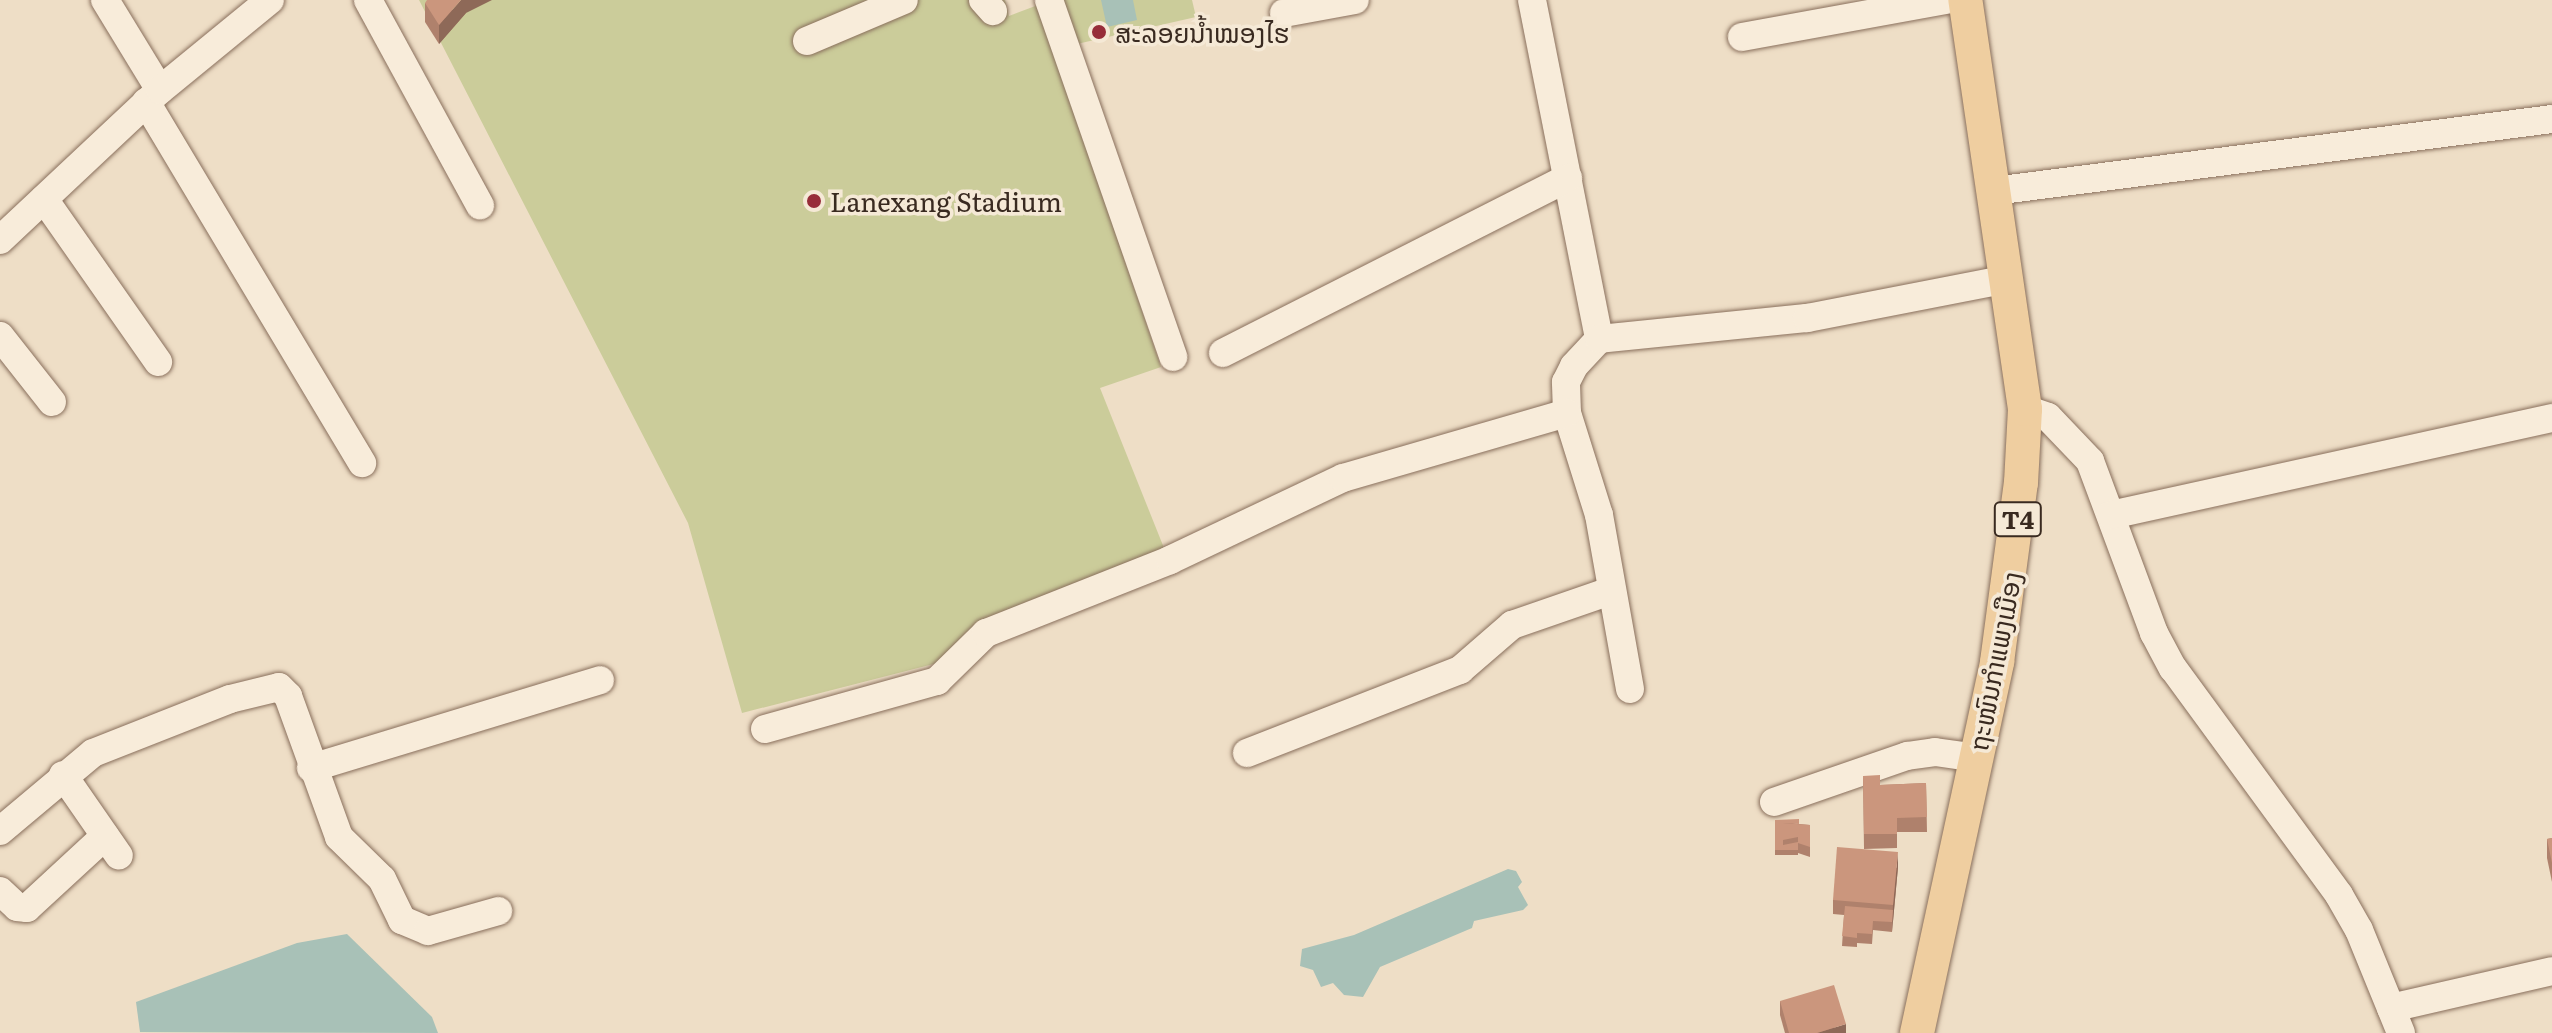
<!DOCTYPE html>
<meta charset="utf-8">
<style>
body{margin:0}
#map{position:relative;width:2552px;height:1033px;overflow:hidden;background:#eedec6;font-family:Literata,"Noto Sans Lao",serif}
div>[style]{position:absolute}
.green>*{inset:0;background:#cbcc9a}
.water>*{inset:0;background:#a8c1b7}
.roads{filter:drop-shadow(0 0 2px #896f5c) drop-shadow(0 0 2px #896f5c)}
.minor>*{height:28px;margin:-14px;padding:0 14px;transform-origin:14px;border-radius:14px;background:#f8ecda}
.major>*{height:34px;margin:-17px;padding:0 17px;transform-origin:17px;border-radius:17px;background:#efcea0}
.wall>*{inset:0;background:#af816c}
.shaded-wall>*{inset:0;background:#8e6958}
.building>*{inset:0;background:#cb967d}
.dots>*{width:22px;height:22px;translate:-50% -50%;box-sizing:border-box;border:4px solid #f5e9d6;border-radius:50%}
span{translate:-50% -50%;white-space:nowrap;text-align:center;line-height:1.15;-webkit-text-stroke:7px #f5e9d6;paint-order:stroke}
.shield-label span{padding:2px 6px;background:#f5e9d6;border:2px solid;border-radius:6px;-webkit-text-stroke-width:0}
.shield-label{font-size:24px;color:#392a20;font-weight:700}
.poi-label{font-size:26px;color:#392a20}
.left{translate:0 -50%;text-align:left}
.street-label{font-size:26px;color:#392a20}
</style>
<div id="map">
<div class="green">
<div style="clip-path:polygon(419px 0,1005px 0,1009px 16px,1038px 5px,1161px 367px,1100px 388px,1166px 553px,965px 633px,953px 659px,742px 713px,688px 523px)"></div>
<div style="clip-path:polygon(1058px 0,1192px 0,1196px 17px,1068px 46px)"></div>
</div>
<div class="water">
<div style="clip-path:polygon(1101px 0,1133px 0,1137px 20px,1107px 27px)"></div>
<div style="clip-path:polygon(1508px 869px,1516px 871px,1522px 882px,1518px 887px,1528px 905px,1523px 910px,1474px 921px,1472px 928px,1380px 967px,1363px 997px,1344px 995px,1333px 983px,1321px 987px,1313px 970px,1300px 966px,1302px 949px,1354px 935px)"></div>
<div style="clip-path:polygon(347px 934px,432px 1017px,438px 1033px,140px 1032px,136px 1002px,297px 943px)"></div>
</div>
<div class="roads">
<div class="minor">
<div style="left:105px;top:0;width:105px;rotate:58.6deg"></div>
<div style="left:368px;top:0;width:234px;rotate:61.4deg"></div>
<div style="left:983px;top:0;width:15px;rotate:48deg"></div>
<div style="left:1049px;top:0;width:378px;rotate:70.8deg"></div>
<div style="left:1532px;top:0;width:346px;rotate:78.8deg"></div>
<div style="left:1284px;top:13px;width:72px;rotate:-10.4deg"></div>
<div style="left:1742px;top:37px;width:207px;rotate:-10.3deg"></div>
<div style="left:807px;top:41px;width:105px;rotate:-22.9deg"></div>
<div style="left:146px;top:102px;width:421px;rotate:59.1deg"></div>
<div style="left:1994px;top:191px;width:563px;rotate:-7.35deg"></div>
<div style="left:44px;top:199px;width:199px;rotate:55deg"></div>
<div style="left:0;top:240px;width:219px;rotate:-43.2deg"></div>
<div style="left:160px;top:90px;width:142px;rotate:-39.3deg"></div>
<div style="left:0;top:336px;width:84px;rotate:51.8deg"></div>
<div style="left:1223px;top:353px;width:387px;rotate:-26.9deg"></div>
<div style="left:2025px;top:409px;width:24px;rotate:19deg"></div>
<div style="left:2048px;top:417px;width:61px;rotate:46.3deg"></div>
<div style="left:2090px;top:461px;width:184px;rotate:69.6deg"></div>
<div style="left:2154px;top:633px;width:40px;rotate:62deg"></div>
<div style="left:2173px;top:668px;width:281px;rotate:53.8deg"></div>
<div style="left:2339px;top:895px;width:40px;rotate:60.3deg"></div>
<div style="left:2359px;top:930px;width:111px;rotate:67.8deg"></div>
<div style="left:2111px;top:515px;width:452px;rotate:-12.4deg"></div>
<div style="left:1630px;top:689px;width:177px;rotate:-100.1deg"></div>
<div style="left:1599px;top:515px;width:107px;rotate:-107.4deg"></div>
<div style="left:1567px;top:413px;width:31px;rotate:-92deg"></div>
<div style="left:1566px;top:382px;width:18px;rotate:-63deg"></div>
<div style="left:1574px;top:366px;width:37px;rotate:-47deg"></div>
<div style="left:1599px;top:339px;width:209px;rotate:-5.8deg"></div>
<div style="left:1807px;top:318px;width:205px;rotate:-11deg"></div>
<div style="left:765px;top:729px;width:179px;rotate:-15.6deg"></div>
<div style="left:937px;top:681px;width:69px;rotate:-44.4deg"></div>
<div style="left:986px;top:633px;width:198px;rotate:-21.6deg"></div>
<div style="left:1170px;top:560px;width:191px;rotate:-25.4deg"></div>
<div style="left:1343px;top:478px;width:233px;rotate:-16.2deg"></div>
<div style="left:1247px;top:753px;width:229px;rotate:-21.3deg"></div>
<div style="left:1460px;top:670px;width:69px;rotate:-40.9deg"></div>
<div style="left:1512px;top:625px;width:104px;rotate:-19.1deg"></div>
<div style="left:311px;top:768px;width:302px;rotate:-16.9deg"></div>
<div style="left:63px;top:775px;width:98px;rotate:55.3deg"></div>
<div style="left:1774px;top:802px;width:141px;rotate:-19.1deg"></div>
<div style="left:1907px;top:756px;width:28px;rotate:-8deg"></div>
<div style="left:1935px;top:752px;width:42px;rotate:8.1deg"></div>
<div style="left:0;top:831px;width:121px;rotate:-40deg"></div>
<div style="left:93px;top:753px;width:147px;rotate:-21.5deg"></div>
<div style="left:230px;top:699px;width:50px;rotate:-13.8deg"></div>
<div style="left:279px;top:687px;width:13px;rotate:45deg"></div>
<div style="left:288px;top:696px;width:150px;rotate:70.1deg"></div>
<div style="left:339px;top:837px;width:60px;rotate:44.3deg"></div>
<div style="left:382px;top:879px;width:46px;rotate:64deg"></div>
<div style="left:402px;top:920px;width:28px;rotate:23deg"></div>
<div style="left:428px;top:931px;width:73px;rotate:-15.9deg"></div>
<div style="left:0;top:891px;width:23px;rotate:43deg"></div>
<div style="left:17px;top:907px;width:10px;rotate:6deg"></div>
<div style="left:27px;top:908px;width:106px;rotate:-42.7deg"></div>
<div style="left:2391px;top:1008px;width:165px;rotate:-12.9deg"></div>
</div>
<div class="major">
<div style="left:1917px;top:1033px;width:380px;rotate:-77.8deg"></div>
<div style="left:1997px;top:662px;width:181px;rotate:-82.4deg"></div>
<div style="left:2021px;top:483px;width:74px;rotate:-86.9deg"></div>
<div style="left:2025px;top:409px;width:413px;rotate:-98.3deg"></div>
</div>
</div>
<div class="wall">
<div style="clip-path:polygon(425px 3px,466px 13px,439px 44px,425px 22px)"></div>
<div style="clip-path:polygon(1863px 776px,1880px 785px,1926px 783px,1927px 832px,1897px 832px,1897px 848px,1864px 849px)"></div>
<div style="clip-path:polygon(1775px 820px,1799px 824px,1810px 825px,1810px 857px,1798px 853px,1798px 855px,1775px 855px)"></div>
<div style="clip-path:polygon(2552px 838px,2552px 882px,2547px 858px,2547px 839px)"></div>
<div style="clip-path:polygon(1898px 867px,1892px 932px,1873px 930px,1872px 944px,1857px 943px,1857px 947px,1842px 946px,1844px 915px,1833px 914px,1833px 900px)"></div>
<div style="clip-path:polygon(1780px 1001px,1846px 1033px,1785px 1033px,1780px 1015px)"></div>
</div>
<div class="shaded-wall">
<div style="clip-path:polygon(461px 0,492px 0,466px 13px,439px 44px,439px 25px)"></div>
<div style="clip-path:polygon(1898px 852px,1898px 867px,1892px 932px,1893px 905px)"></div>
<div style="clip-path:polygon(1846px 1024px,1846px 1033px,1817px 1033px)"></div>
</div>
<div class="building">
<div style="clip-path:polygon(427px 0,461px 0,439px 25px,425px 3px)"></div>
<div style="clip-path:polygon(1880px 775px,1880px 785px,1926px 783px,1927px 817px,1897px 818px,1897px 834px,1864px 834px,1863px 776px)"></div>
<div style="clip-path:polygon(1799px 819px,1799px 824px,1783px 823px,1783px 845px,1798px 842px,1798px 850px,1775px 850px,1775px 820px)"></div>
<div style="clip-path:polygon(1783px 823px,1810px 825px,1810px 847px,1798px 843px,1798px 837px,1783px 840px)"></div>
<div style="clip-path:polygon(2552px 838px,2552px 863px,2547px 839px)"></div>
<div style="clip-path:polygon(1837px 847px,1898px 852px,1893px 905px,1833px 900px)"></div>
<div style="clip-path:polygon(1845px 906px,1893px 910px,1892px 922px,1873px 921px,1872px 934px,1857px 933px,1857px 938px,1842px 936px)"></div>
<div style="clip-path:polygon(1834px 985px,1846px 1024px,1817px 1033px,1789px 1033px,1780px 1001px)"></div>
</div>
<div class="dots">
<div style="left:1099px;top:32px;background:#972d39"></div>
<div style="left:814px;top:201px;background:#972d39"></div>
</div>
<div class="shield-label">
<span style="left:2018px;top:519px">T4</span>
</div>
<div class="poi-label">
<span class="left" style="left:1115px;top:32px">ສະລອຍນ້ຳໝອງໄຮ</span>
<span class="left" style="left:830px;top:201px">Lanexang Stadium</span>
</div>
<div class="street-label">
<span style="left:1994px;top:661px;rotate:-79deg">ຖະໜົນກຳແພງເມືອງ</span>
</div>
</div>
